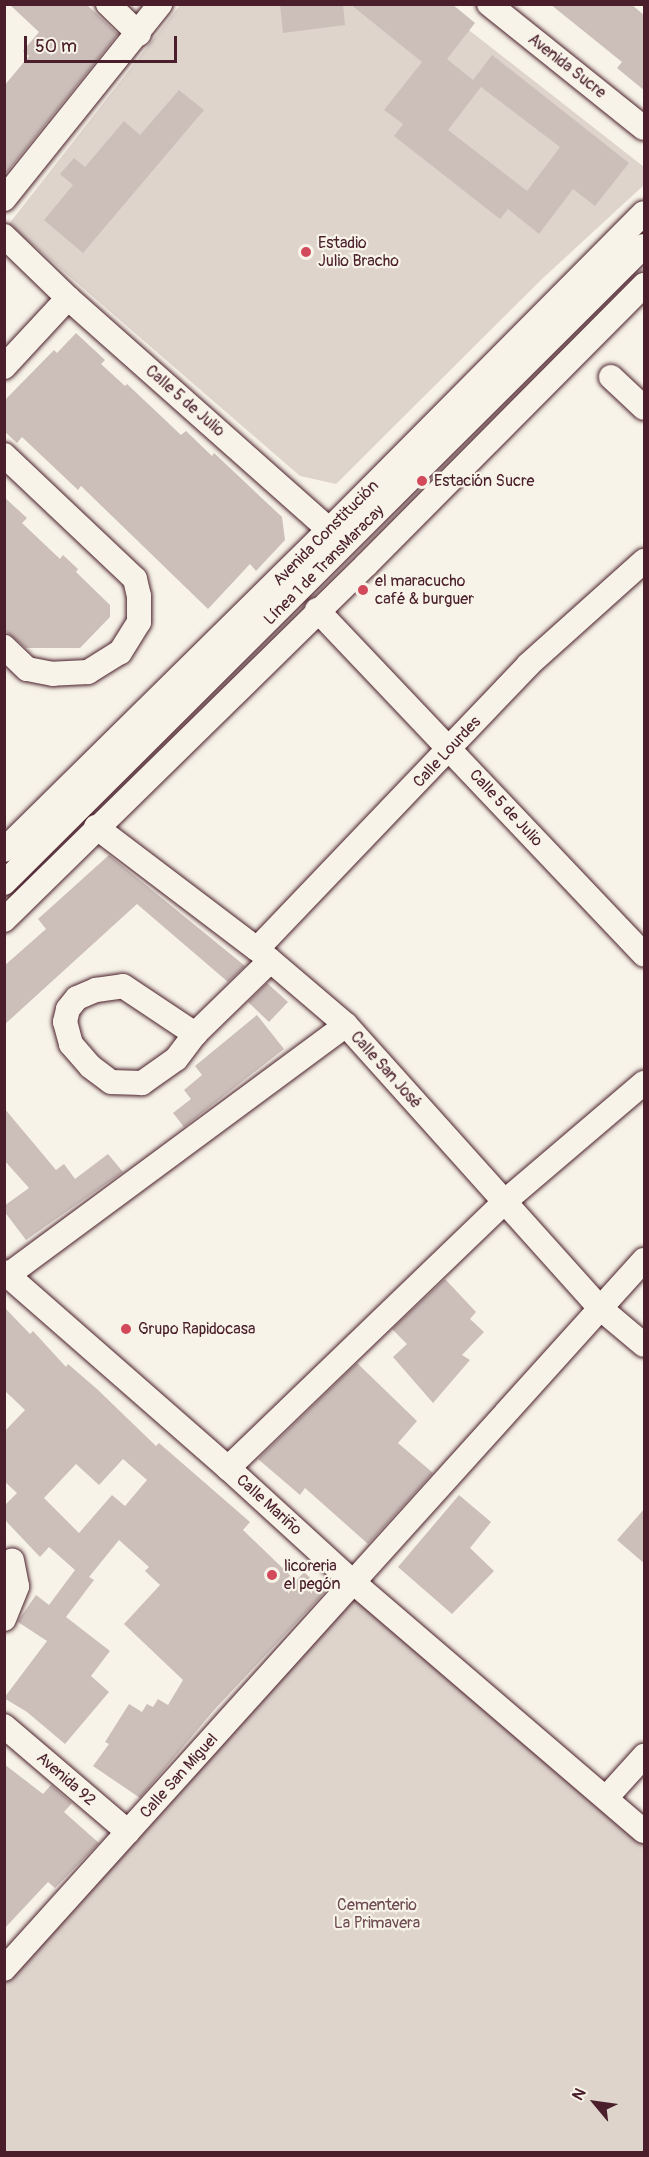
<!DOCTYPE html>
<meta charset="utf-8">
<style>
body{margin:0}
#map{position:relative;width:649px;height:2157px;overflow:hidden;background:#f7f3e8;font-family:Pangolin,sans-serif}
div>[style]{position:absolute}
.green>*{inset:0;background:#ded4cc}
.building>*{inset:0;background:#ccbfb9}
.roads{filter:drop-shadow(0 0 2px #4a1f2b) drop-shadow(0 0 2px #4a1f2b)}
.minor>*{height:24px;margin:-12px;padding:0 12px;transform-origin:12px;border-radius:12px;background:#f7f3e8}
.dots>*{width:16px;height:16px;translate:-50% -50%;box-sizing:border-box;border:3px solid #f7f3e8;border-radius:50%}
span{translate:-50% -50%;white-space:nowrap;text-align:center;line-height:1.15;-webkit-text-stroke:4.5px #f7f3e8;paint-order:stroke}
.street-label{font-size:16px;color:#4a1f2b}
.poi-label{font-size:16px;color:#4a1f2b}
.left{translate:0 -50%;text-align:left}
.park-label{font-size:16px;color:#6f4c53}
.frame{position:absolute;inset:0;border:6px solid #4a1f2b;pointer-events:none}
.north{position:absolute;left:565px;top:2073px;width:60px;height:60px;-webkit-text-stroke:4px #f7f3e8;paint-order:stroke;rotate:299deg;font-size:16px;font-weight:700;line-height:24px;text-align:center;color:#4a1f2b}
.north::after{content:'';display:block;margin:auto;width:21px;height:27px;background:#4a1f2b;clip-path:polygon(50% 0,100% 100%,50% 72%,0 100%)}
.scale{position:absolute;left:24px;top:36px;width:153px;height:27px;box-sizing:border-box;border:3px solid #4a1f2b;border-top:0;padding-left:8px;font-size:18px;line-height:21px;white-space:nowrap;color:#4a1f2b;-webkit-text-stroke:4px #f7f3e8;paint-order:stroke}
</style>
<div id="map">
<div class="green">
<div style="clip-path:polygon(180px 5px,437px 5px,644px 167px,644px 185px,542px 279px,336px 484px,300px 476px,9px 224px)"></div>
<div style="clip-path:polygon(353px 1582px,644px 1830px,644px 2152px,5px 2152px,5px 1974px)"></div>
</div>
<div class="building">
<div style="clip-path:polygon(9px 4px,86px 4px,118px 34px,4px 176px,4px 86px,29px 56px,23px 51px,39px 32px)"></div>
<div style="clip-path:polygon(280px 4px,343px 4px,345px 25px,283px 33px)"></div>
<div style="clip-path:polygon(evenodd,350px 4px,452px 4px,475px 23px,447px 59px,473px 80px,492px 55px,629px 163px,595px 206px,573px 189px,539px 234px,508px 209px,500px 219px,394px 136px,403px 124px,384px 110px,422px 62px,350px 4px,481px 87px,560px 147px,527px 191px,448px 130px,481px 87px)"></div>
<div style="clip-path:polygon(550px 4px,631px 4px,645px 16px,645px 91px,617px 68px,622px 62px)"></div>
<div style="clip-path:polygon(179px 90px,204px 110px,83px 253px,44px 220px,73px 185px,60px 174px,74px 158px,85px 167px,124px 121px,140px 135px)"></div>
<div style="clip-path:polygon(76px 333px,105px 360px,101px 364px,125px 386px,127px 384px,181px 435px,186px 431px,212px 456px,214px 453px,282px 517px,285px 540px,256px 571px,250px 564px,208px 609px,81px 486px,78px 490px,22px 437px,17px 443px,4px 431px,4px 401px,54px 350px,57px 353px)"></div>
<div style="clip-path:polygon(4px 497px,27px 518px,22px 523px,60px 559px,63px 555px,78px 569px,76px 572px,110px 605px,110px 617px,80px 648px,26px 648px,4px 630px)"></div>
<div style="clip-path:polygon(109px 855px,245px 966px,228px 982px,137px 904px,4px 1025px,4px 966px,46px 929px,38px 919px)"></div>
<div style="clip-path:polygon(267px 983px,288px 1002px,269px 1022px,248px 1002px)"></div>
<div style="clip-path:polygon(257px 1015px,284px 1049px,184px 1127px,173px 1113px,191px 1099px,184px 1090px,202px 1075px,195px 1066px)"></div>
<div style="clip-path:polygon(4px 1108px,56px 1170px,64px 1164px,75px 1179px,108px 1154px,123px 1172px,26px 1240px,4px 1211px,4px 1206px,29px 1188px,4px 1160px)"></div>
<div style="clip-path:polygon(445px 1279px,476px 1312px,470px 1319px,484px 1332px,462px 1355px,470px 1360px,433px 1403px,393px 1357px,407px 1344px,392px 1329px)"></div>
<div style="clip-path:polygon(evenodd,4px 1307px,30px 1334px,33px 1331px,66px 1367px,68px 1364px,97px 1389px,156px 1446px,159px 1443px,250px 1522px,243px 1530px,296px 1581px,304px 1572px,325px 1592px,214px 1710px,140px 1798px,93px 1766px,109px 1744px,105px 1742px,129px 1704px,142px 1712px,147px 1704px,153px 1707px,158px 1699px,168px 1705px,183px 1680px,124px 1624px,160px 1585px,145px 1571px,149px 1567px,119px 1540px,89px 1577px,94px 1580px,66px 1617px,110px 1651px,91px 1676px,109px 1692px,65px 1744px,27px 1712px,4px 1698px,47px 1641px,18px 1622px,20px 1618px,36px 1595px,49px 1605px,75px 1570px,49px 1547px,40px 1557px,4px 1519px,4px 1506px,17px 1493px,4px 1481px,4px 1432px,25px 1410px,4px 1390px,4px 1307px,123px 1459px,147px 1480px,125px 1506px,112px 1495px,79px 1533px,44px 1498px,76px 1464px,99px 1485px,123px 1459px)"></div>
<div style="clip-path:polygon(357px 1363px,417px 1421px,398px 1443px,433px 1473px,368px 1544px,305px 1488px,300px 1495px,258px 1459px)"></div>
<div style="clip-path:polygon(459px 1495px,491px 1522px,470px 1548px,494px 1571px,452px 1614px,398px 1567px)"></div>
<div style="clip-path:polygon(645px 1508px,645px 1564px,617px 1540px)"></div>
<div style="clip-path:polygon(4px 1764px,43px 1794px,51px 1785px,72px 1803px,64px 1812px,99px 1843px,55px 1888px,48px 1882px,4px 1929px)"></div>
</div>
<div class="roads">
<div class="minor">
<div style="left:108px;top:4px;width:43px;rotate:44.1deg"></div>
<div style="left:489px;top:4px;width:198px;rotate:38.7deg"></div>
<div style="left:4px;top:199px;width:250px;rotate:-51.3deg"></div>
<div style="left:4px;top:236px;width:89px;rotate:44.1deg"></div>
<div style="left:68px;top:298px;width:365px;rotate:41.6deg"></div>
<div style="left:4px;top:367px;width:94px;rotate:-47.2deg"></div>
<div style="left:611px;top:377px;width:45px;rotate:43.2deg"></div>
<div style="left:4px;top:455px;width:180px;rotate:43.4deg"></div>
<div style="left:135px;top:579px;width:17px;rotate:77deg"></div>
<div style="left:139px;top:596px;width:26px;rotate:90deg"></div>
<div style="left:139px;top:622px;width:36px;rotate:122deg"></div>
<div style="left:120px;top:652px;width:38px;rotate:148deg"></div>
<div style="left:88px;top:672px;width:35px;rotate:177deg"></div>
<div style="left:53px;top:674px;width:26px;rotate:-169deg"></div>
<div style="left:27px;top:669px;width:32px;rotate:-136deg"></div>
<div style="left:317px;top:610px;width:475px;rotate:46.5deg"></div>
<div style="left:96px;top:827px;width:202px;rotate:37.2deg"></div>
<div style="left:257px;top:949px;width:117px;rotate:40.5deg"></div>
<div style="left:346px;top:1025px;width:380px;rotate:48.1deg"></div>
<div style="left:600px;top:1308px;width:57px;rotate:40.1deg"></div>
<div style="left:4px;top:850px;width:458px;rotate:-44.6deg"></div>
<div style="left:330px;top:529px;width:445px;rotate:-45.2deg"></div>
<div style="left:4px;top:883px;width:903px;rotate:-44.87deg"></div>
<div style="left:4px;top:920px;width:507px;rotate:-44.44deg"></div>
<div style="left:366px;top:565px;width:395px;rotate:-45.2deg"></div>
<div style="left:257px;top:949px;width:393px;rotate:-46.3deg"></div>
<div style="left:528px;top:665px;width:156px;rotate:-41.9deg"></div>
<div style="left:123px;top:986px;width:87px;rotate:33.7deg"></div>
<div style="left:195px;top:1034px;width:31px;rotate:127deg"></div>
<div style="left:176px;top:1059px;width:42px;rotate:144.8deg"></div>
<div style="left:142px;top:1083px;width:31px;rotate:-178deg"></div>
<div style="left:111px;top:1082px;width:26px;rotate:-143deg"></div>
<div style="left:90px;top:1066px;width:29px;rotate:-131deg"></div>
<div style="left:71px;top:1044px;width:23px;rotate:-105deg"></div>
<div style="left:65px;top:1022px;width:13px;rotate:-77deg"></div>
<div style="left:68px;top:1009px;width:14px;rotate:-51deg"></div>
<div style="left:77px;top:998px;width:21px;rotate:-23deg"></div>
<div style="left:96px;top:990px;width:27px;rotate:-8deg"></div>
<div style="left:195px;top:1034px;width:105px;rotate:-44.2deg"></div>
<div style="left:4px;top:1272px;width:298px;rotate:41.2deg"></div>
<div style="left:228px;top:1468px;width:169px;rotate:42.4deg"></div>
<div style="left:353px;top:1582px;width:383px;rotate:40.6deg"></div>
<div style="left:8px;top:1275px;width:420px;rotate:-36.5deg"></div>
<div style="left:228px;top:1468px;width:383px;rotate:-43.9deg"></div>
<div style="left:504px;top:1202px;width:184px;rotate:-40.4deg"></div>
<div style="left:4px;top:1619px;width:35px;rotate:-68deg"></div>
<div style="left:17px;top:1586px;width:26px;rotate:-101deg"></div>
<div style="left:4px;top:1726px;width:163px;rotate:40.5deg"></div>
<div style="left:606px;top:1798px;width:57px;rotate:-47.9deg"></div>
<div style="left:4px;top:1969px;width:955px;rotate:-47.93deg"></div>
</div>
</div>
<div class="dots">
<div style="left:306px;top:252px;background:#d1495b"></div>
<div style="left:422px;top:481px;background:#d1495b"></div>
<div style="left:363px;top:590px;background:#d1495b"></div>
<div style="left:126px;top:1329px;background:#d1495b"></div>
<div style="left:272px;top:1575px;background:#d1495b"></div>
</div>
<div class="street-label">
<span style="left:567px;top:66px;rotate:38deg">Avenida Sucre</span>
<span style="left:185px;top:401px;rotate:41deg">Calle 5 de Julio</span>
<span style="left:326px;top:533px;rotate:-45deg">Avenida Constitución</span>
<span style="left:324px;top:565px;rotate:-45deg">Línea 1 de TransMaracay</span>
<span style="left:447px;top:752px;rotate:-47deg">Calle Lourdes</span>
<span style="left:506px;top:808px;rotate:47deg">Calle 5 de Julio</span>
<span style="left:386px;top:1070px;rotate:48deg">Calle San José</span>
<span style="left:269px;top:1505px;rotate:42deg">Calle Mariño</span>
<span style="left:179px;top:1776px;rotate:-48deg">Calle San Miguel</span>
<span style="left:66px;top:1779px;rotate:41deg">Avenida 92</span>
</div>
<div class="poi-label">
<span class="left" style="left:318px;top:252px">Estadio<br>Julio Bracho</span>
<span class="left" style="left:434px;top:481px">Estación Sucre</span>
<span class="left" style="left:375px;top:590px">el maracucho<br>café &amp; burguer</span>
<span class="left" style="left:138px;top:1329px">Grupo Rapidocasa</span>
<span class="left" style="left:284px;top:1575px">licoreria<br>el pegón</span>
</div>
<div class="park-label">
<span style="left:377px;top:1914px">Cementerio<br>La Primavera</span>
</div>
<div class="frame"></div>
<div class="north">N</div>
<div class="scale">50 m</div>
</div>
